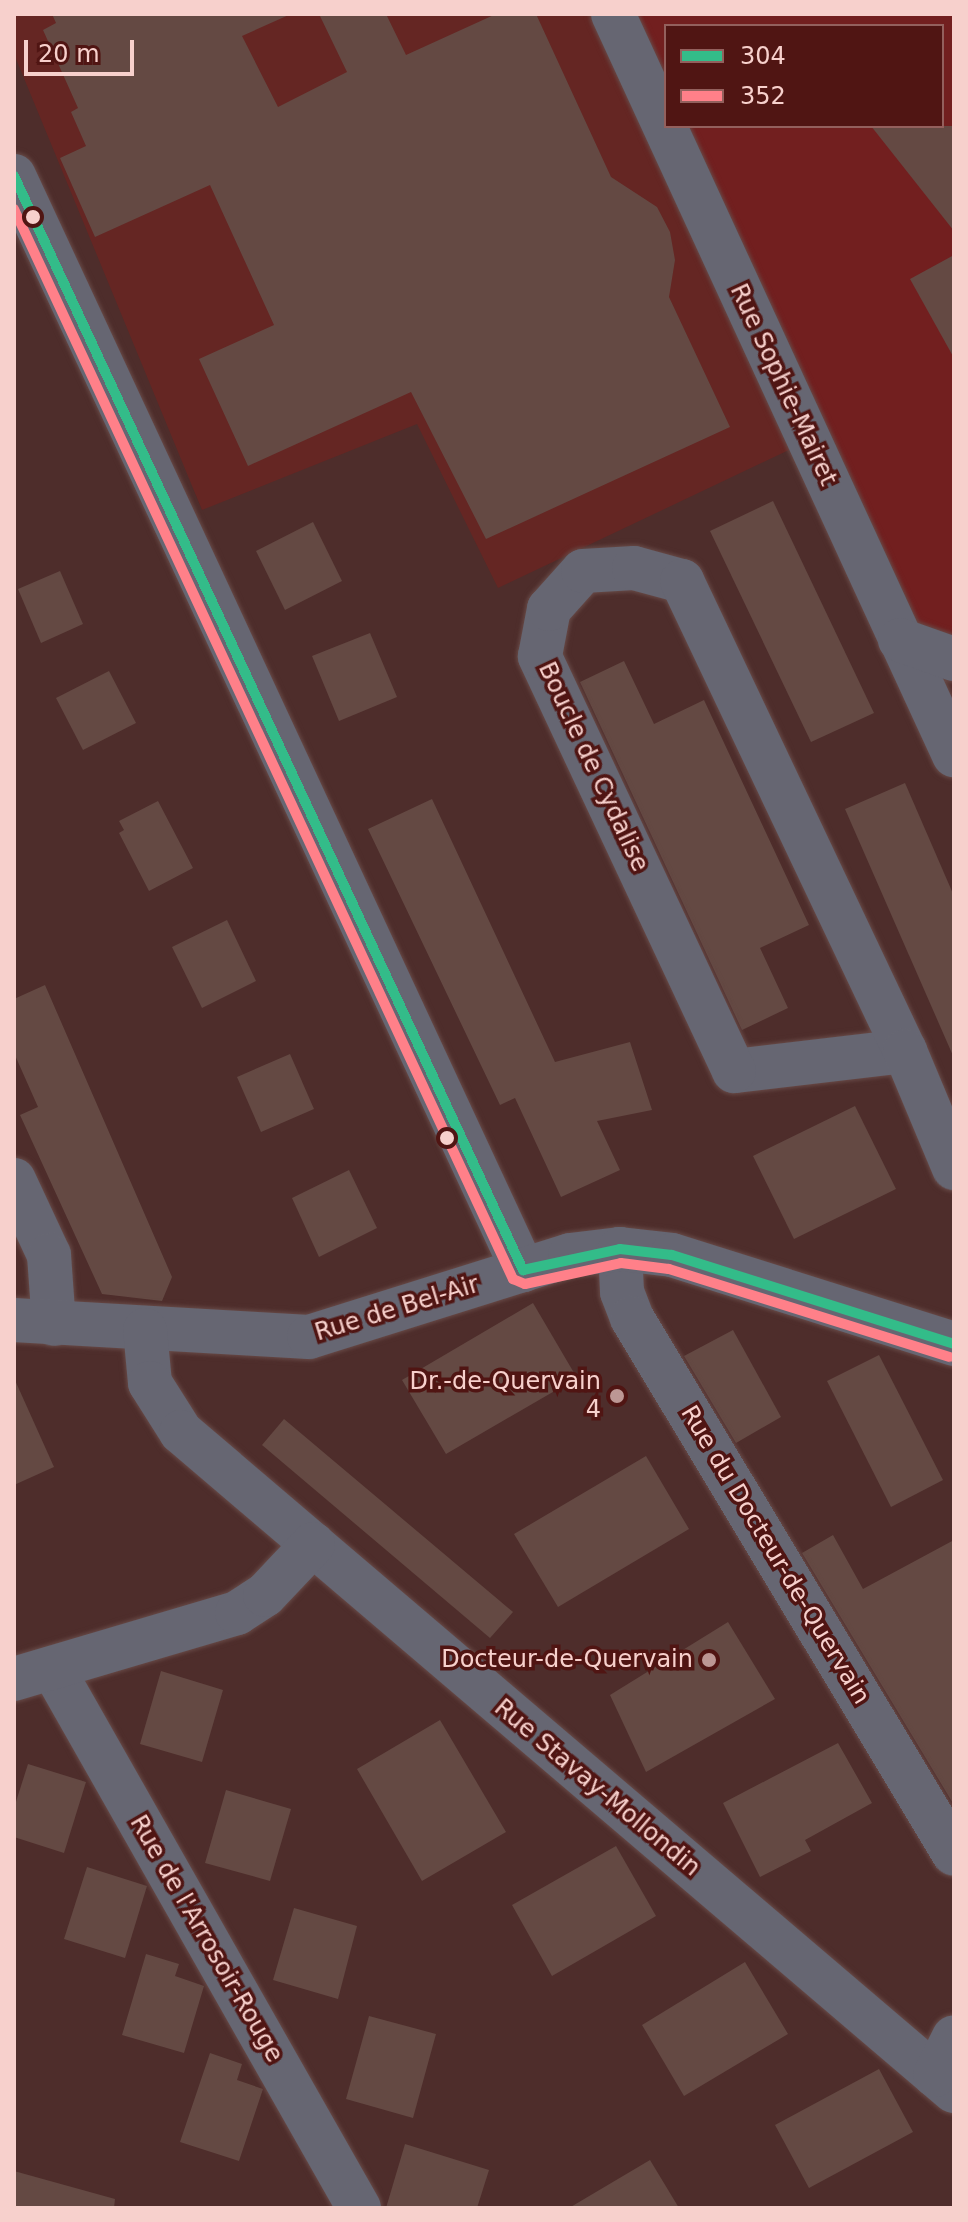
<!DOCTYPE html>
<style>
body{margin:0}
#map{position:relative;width:968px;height:2222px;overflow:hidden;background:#4e2d2b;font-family:"DejaVu Sans",sans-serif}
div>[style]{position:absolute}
.built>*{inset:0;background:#652623}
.green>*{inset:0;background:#721f1f}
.building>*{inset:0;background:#644943}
.roads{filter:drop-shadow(0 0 2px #674a47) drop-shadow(0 0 2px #674a47)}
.minor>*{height:44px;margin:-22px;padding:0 22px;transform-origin:22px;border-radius:22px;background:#666672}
.bus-1>*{height:10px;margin:-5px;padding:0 5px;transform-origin:5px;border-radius:5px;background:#33bc89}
.bus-2>*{height:10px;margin:-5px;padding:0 5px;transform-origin:5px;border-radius:5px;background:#ff8089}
.dots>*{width:22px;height:22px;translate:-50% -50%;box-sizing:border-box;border:4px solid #501513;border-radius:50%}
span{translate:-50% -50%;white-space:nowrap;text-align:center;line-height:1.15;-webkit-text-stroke:7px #501513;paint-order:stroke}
.street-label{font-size:24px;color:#f7d0cc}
.poi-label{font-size:24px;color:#f7d0cc}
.right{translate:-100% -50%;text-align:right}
.frame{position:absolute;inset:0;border:16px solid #f7d0cc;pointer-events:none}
.legend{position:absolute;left:664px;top:24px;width:280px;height:104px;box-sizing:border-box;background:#501513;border:2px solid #93605d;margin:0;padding:10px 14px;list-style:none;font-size:24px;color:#f7d0cc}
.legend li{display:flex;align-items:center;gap:16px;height:40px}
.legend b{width:40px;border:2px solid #93605d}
.scale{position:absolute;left:24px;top:40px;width:110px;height:36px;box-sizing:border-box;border:4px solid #f7d0cc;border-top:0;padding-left:10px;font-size:24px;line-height:28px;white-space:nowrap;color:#f7d0cc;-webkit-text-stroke:6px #501513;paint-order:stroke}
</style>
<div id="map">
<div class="built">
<div style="clip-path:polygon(14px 14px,634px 14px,829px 431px,498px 588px,417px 424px,202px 510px,14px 54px)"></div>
</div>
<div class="green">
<div style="clip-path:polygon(634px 14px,954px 14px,954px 645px,919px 633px,686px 126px,942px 126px,942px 26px,666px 26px,666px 83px)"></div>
</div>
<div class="building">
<div style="clip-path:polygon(52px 14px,291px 14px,242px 36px,278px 107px,347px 72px,319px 14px,386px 14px,406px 55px,496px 14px,536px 14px,611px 177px,657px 207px,670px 232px,675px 260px,669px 297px,730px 427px,486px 539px,411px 392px,248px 466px,199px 359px,274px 325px,210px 185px,95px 237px,60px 158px,86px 146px,71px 112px,78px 108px,43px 30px,56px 23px)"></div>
<div style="clip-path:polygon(871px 126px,954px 126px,954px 231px)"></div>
<div style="clip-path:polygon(954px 255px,954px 358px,910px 279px)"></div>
<div style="clip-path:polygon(773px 501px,874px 713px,811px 742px,710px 531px)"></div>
<div style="clip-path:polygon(313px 522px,342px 581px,285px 610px,256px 551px)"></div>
<div style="clip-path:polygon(60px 571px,83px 624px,41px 643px,18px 589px)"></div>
<div style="clip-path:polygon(370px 633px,397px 697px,339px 721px,312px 656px)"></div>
<div style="clip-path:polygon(624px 661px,654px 724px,704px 700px,809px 925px,760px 948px,788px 1008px,742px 1030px,580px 682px)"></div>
<div style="clip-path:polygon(109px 671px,136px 723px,83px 750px,56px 698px)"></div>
<div style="clip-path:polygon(905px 783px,954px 896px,954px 1058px,845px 809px)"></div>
<div style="clip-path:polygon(432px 799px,555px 1062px,630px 1042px,652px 1110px,597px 1121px,620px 1170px,561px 1197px,515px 1098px,500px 1105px,368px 829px)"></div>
<div style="clip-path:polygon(158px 801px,193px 868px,149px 891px,119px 833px,124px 830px,119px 821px)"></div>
<div style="clip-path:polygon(227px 920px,256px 981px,202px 1008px,172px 947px)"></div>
<div style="clip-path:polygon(45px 985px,172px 1277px,162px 1301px,102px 1294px,20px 1115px,38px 1107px,14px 1053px,14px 999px)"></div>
<div style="clip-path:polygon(290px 1054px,314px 1109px,261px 1132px,237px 1077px)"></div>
<div style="clip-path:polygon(855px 1106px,896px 1189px,794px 1239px,753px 1156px)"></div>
<div style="clip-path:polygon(349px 1170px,377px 1228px,319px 1257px,292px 1198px)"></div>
<div style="clip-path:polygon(533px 1303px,577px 1378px,446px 1454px,402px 1380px)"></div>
<div style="clip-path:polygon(733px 1330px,781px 1417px,736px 1443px,684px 1356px)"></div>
<div style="clip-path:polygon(879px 1355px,943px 1480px,891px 1507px,827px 1381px)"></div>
<div style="clip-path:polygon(14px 1378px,54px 1467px,14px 1485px)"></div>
<div style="clip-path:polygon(284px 1419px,513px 1612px,490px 1638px,262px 1445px)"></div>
<div style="clip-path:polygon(646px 1456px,689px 1529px,558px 1607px,514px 1534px)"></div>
<div style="clip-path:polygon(833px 1535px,863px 1589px,954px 1540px,954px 1805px,802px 1553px)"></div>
<div style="clip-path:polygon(728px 1622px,775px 1699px,646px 1772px,610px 1695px)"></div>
<div style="clip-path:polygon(161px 1671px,223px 1690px,202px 1762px,140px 1744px)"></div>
<div style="clip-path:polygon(440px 1720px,506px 1832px,422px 1881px,357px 1769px)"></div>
<div style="clip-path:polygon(838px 1743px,872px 1803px,805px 1840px,811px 1851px,760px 1877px,723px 1803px)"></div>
<div style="clip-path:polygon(28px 1764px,86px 1782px,64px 1853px,14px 1837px,14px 1808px)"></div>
<div style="clip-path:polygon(226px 1790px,291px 1809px,270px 1881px,205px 1863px)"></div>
<div style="clip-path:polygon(616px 1846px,656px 1916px,552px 1976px,512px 1905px)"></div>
<div style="clip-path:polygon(87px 1867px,147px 1886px,125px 1958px,64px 1939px)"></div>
<div style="clip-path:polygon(294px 1908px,357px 1926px,338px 1999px,273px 1980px)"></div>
<div style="clip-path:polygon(146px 1954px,179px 1964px,175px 1976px,204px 1986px,184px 2053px,122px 2035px)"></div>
<div style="clip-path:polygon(745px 1962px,788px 2034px,684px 2096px,642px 2025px)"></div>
<div style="clip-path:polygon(369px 2016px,436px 2034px,413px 2118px,346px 2099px)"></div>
<div style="clip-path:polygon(210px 2053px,242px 2064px,237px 2080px,263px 2089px,239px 2161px,180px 2142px)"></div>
<div style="clip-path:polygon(879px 2069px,913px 2132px,809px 2188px,775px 2125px)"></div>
<div style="clip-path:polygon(405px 2144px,489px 2170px,477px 2208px,386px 2208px)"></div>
<div style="clip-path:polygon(650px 2160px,679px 2208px,569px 2208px)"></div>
<div style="clip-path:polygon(14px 2171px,115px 2199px,114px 2208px,14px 2208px)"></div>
</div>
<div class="roads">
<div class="minor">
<div style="left:613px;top:14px;width:816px;rotate:65.29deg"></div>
<div style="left:14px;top:176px;width:1207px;rotate:65.05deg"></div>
<div style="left:900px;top:640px;width:57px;rotate:19.4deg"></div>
<div style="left:905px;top:1051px;width:172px;rotate:173.3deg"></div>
<div style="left:734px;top:1071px;width:458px;rotate:-115.1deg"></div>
<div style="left:540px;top:656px;width:48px;rotate:-79.2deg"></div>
<div style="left:549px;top:609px;width:51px;rotate:-48.2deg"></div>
<div style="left:583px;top:571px;width:51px;rotate:-3.4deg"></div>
<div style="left:634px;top:568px;width:50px;rotate:15.2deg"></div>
<div style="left:682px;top:581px;width:520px;rotate:64.62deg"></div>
<div style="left:905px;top:1051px;width:127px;rotate:67.3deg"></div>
<div style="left:14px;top:1180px;width:83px;rotate:65deg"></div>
<div style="left:49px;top:1255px;width:69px;rotate:85.9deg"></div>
<div style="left:620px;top:1249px;width:43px;rotate:87.3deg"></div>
<div style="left:622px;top:1292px;width:28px;rotate:69deg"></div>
<div style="left:632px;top:1318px;width:625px;rotate:59deg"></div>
<div style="left:14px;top:1320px;width:295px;rotate:3.3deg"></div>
<div style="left:309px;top:1337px;width:274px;rotate:-17.4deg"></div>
<div style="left:570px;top:1255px;width:50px;rotate:-6.8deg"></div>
<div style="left:620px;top:1249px;width:52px;rotate:6.6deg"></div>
<div style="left:672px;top:1255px;width:296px;rotate:17.5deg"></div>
<div style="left:145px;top:1330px;width:53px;rotate:84.6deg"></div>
<div style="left:150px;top:1383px;width:58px;rotate:57.7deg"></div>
<div style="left:181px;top:1432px;width:1016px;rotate:40.45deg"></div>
<div style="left:53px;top:1669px;width:620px;rotate:60.42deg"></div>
<div style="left:14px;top:1679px;width:233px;rotate:-16.5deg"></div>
<div style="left:237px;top:1613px;width:33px;rotate:-33deg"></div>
<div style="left:265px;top:1595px;width:70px;rotate:-46.7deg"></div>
<div style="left:935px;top:2075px;width:42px;rotate:-63.4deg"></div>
</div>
</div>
<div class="bus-1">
<div style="left:14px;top:176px;width:1207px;rotate:65.05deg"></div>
<div style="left:523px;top:1270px;width:99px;rotate:-12.2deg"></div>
<div style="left:620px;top:1249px;width:52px;rotate:6.6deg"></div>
<div style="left:672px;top:1255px;width:296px;rotate:17.5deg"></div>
</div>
<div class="bus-2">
<div style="left:14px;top:209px;width:1181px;rotate:65deg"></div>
<div style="left:513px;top:1279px;width:13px;rotate:23deg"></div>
<div style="left:525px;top:1284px;width:98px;rotate:-12.3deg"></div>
<div style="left:621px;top:1263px;width:48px;rotate:7.1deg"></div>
<div style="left:669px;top:1269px;width:294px;rotate:17.4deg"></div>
</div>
<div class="dots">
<div style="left:33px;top:217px;background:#f7d0cc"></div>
<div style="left:447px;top:1138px;background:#f7d0cc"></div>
<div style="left:617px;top:1396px;background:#bc9794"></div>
<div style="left:709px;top:1660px;background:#bc9794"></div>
</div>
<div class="street-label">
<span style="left:783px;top:385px;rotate:65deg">Rue Sophie-Mairet</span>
<span style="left:593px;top:767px;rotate:65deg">Boucle de Cydalise</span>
<span style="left:397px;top:1309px;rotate:-17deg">Rue de Bel-Air</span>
<span style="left:775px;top:1555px;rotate:59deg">Rue du Docteur-de-Quervain</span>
<span style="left:597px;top:1788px;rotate:40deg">Rue Stavay-Mollondin</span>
<span style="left:206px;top:1939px;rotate:60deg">Rue de l'Arrosoir-Rouge</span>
</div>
<div class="poi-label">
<span class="right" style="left:601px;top:1396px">Dr.-de-Quervain<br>4</span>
<span class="right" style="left:693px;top:1660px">Docteur-de-Quervain</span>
</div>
<div class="frame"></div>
<ul class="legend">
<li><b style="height:10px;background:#33bc89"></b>304</li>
<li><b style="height:10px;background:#ff8089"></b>352</li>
</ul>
<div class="scale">20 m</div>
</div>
